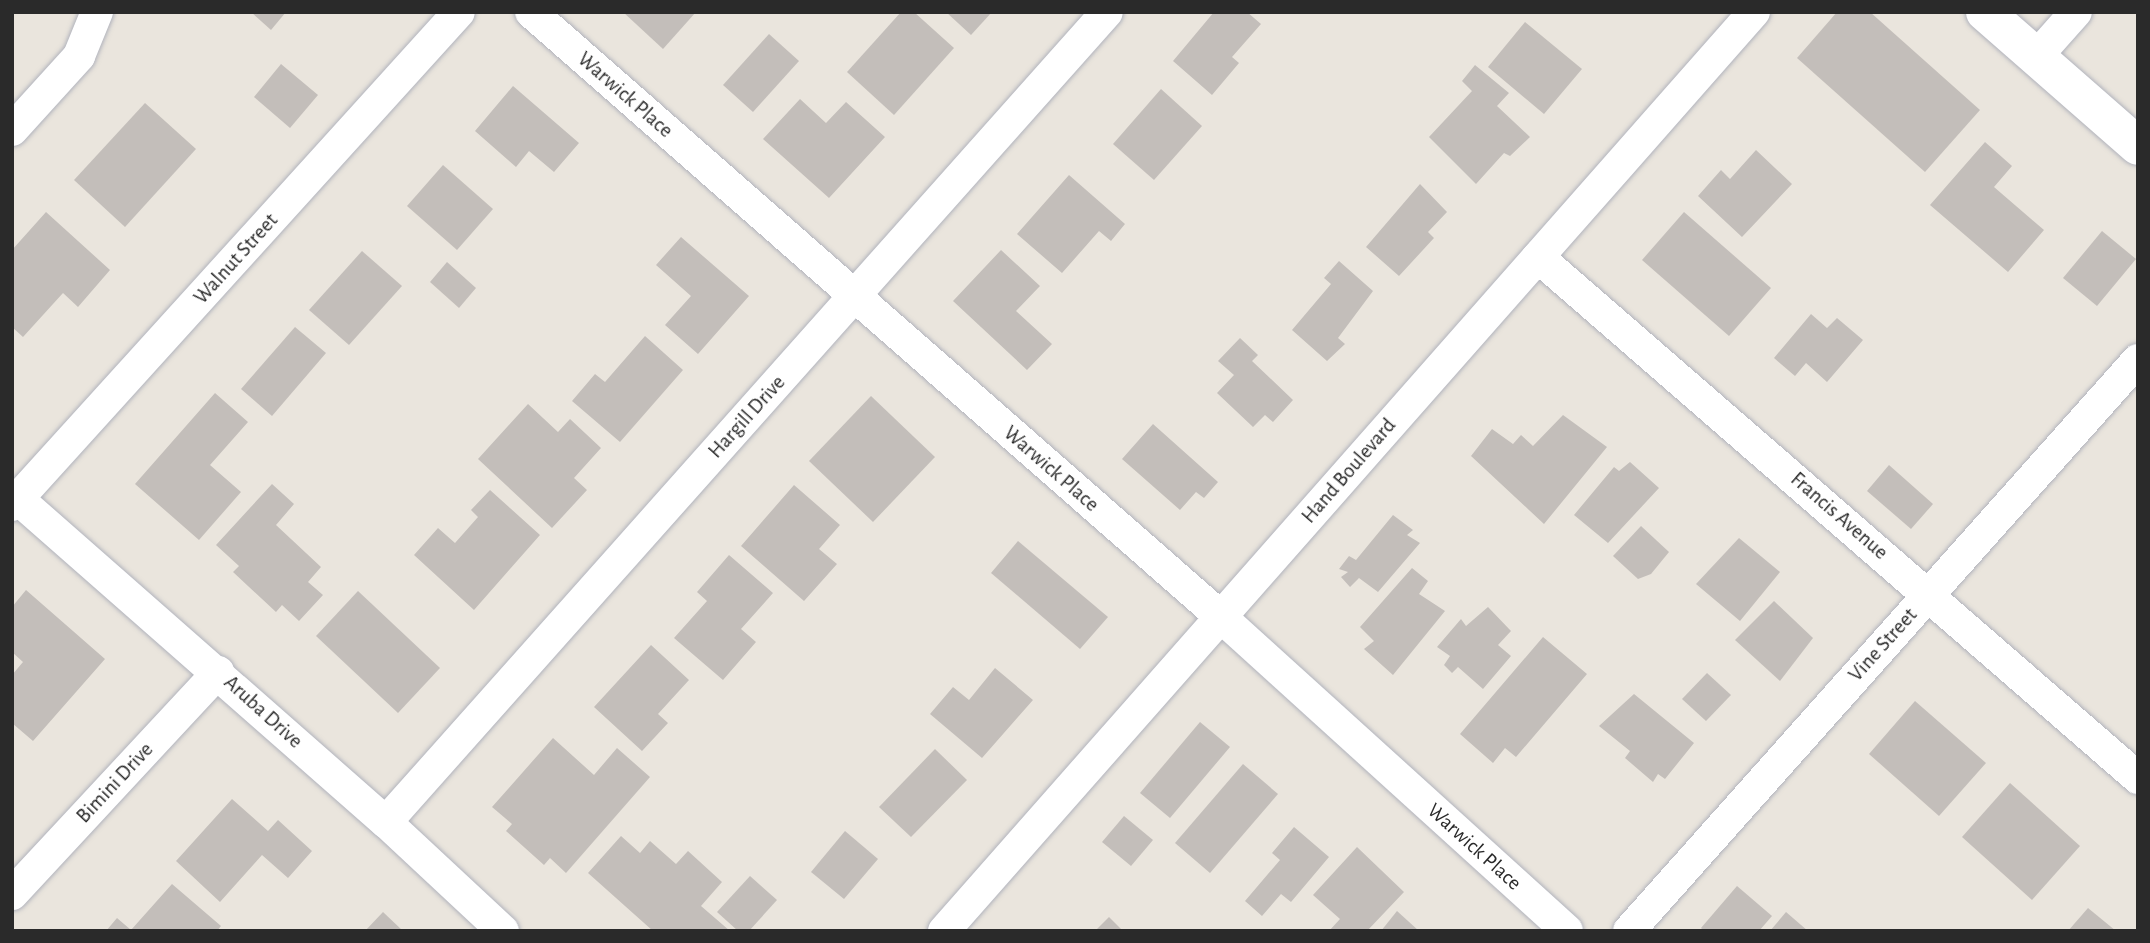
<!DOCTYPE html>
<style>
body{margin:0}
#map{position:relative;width:2150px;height:943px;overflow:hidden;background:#eae5dd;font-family:"Alegreya Sans",sans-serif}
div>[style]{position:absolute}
.building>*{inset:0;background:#c3beba}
.roads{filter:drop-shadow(0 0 2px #b1b3bc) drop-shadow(0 0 2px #b1b3bc)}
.minor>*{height:32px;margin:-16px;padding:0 16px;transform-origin:16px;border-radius:16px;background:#fff}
.tertiary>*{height:38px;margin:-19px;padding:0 19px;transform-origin:19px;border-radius:19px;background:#fff}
span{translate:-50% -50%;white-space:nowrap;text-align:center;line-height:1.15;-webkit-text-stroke:5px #fff;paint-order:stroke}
.street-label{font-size:21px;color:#2a2a2a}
.frame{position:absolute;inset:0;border:14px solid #2a2a2a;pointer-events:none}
</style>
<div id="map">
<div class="building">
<div style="clip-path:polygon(251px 12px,286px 12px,271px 30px)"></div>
<div style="clip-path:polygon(623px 12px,696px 12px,663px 49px)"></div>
<div style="clip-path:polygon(901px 12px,914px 12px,954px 48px,894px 115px,847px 72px)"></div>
<div style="clip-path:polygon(946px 12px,992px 12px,971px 35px)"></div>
<div style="clip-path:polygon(1214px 12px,1247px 12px,1261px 24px,1232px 57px,1239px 63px,1212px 95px,1173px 61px)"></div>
<div style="clip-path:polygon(1837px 12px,1870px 12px,1980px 110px,1925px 172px,1797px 58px)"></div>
<div style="clip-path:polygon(1525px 22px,1582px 69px,1544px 114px,1488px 67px)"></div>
<div style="clip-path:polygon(769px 34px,799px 61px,753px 112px,723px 85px)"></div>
<div style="clip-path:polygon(281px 64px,318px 95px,290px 128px,254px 97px)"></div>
<div style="clip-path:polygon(1475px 65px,1509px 93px,1497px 106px,1530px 137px,1510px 156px,1504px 153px,1476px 184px,1429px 137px,1472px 91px,1462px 81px)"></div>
<div style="clip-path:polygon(513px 86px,579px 143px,554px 172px,529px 151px,516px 167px,475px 131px)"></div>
<div style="clip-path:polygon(1161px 89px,1202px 126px,1154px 180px,1113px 144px)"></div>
<div style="clip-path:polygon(800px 99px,826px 123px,846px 102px,885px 137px,829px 198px,763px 139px)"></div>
<div style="clip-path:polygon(145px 103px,196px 149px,125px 227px,74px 180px)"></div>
<div style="clip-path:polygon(1985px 142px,2012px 166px,1994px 187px,2044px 230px,2008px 272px,1930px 205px)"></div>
<div style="clip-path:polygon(1756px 150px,1792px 184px,1742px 237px,1698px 196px,1721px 170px,1730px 179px)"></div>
<div style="clip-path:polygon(443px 165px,493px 209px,457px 250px,407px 206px)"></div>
<div style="clip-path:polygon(1069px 175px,1125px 224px,1111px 241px,1099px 231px,1062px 273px,1017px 234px)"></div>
<div style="clip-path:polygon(1420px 184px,1447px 212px,1428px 232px,1434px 238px,1399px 276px,1366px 247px)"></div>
<div style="clip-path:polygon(46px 212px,110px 270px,78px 307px,63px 293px,23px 337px,12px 327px,12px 250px)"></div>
<div style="clip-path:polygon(1684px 212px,1771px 288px,1729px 336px,1642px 260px)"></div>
<div style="clip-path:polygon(2102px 231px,2136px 259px,2097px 306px,2063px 278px)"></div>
<div style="clip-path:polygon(681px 237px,749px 296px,698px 354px,665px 325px,691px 296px,656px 265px)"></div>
<div style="clip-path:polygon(1001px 250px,1040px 286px,1016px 311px,1052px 344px,1027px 370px,953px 301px)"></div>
<div style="clip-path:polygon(362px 251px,402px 286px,349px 345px,309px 310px)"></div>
<div style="clip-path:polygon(1339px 261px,1373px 291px,1338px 338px,1345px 344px,1327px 361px,1292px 330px,1331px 284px,1324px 278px)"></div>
<div style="clip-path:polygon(447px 262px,476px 288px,459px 308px,430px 282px)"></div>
<div style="clip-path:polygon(1811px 314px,1827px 328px,1837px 318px,1863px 340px,1827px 382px,1806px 363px,1795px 376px,1774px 358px)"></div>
<div style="clip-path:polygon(295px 327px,326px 353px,272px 416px,241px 389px)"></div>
<div style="clip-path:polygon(645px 336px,683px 370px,620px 442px,572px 401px,595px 374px,605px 382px)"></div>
<div style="clip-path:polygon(1240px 338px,1258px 355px,1252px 361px,1293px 400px,1273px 422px,1265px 415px,1253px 427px,1217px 393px,1234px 375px,1218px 361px)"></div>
<div style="clip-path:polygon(215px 393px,248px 422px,210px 465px,241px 492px,199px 540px,135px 484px)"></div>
<div style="clip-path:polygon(871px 396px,935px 457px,873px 522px,809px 461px)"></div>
<div style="clip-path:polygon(528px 404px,558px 432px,570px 419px,601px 448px,574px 478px,587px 490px,552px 528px,478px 459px)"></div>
<div style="clip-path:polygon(1563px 415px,1607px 447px,1544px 524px,1471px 456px,1492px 429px,1513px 444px,1521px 435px,1533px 446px)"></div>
<div style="clip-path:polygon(1153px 424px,1218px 482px,1204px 498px,1196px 492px,1180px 510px,1122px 459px)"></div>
<div style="clip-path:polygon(1630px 462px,1659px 488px,1608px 543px,1574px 515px,1614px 467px,1619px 471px)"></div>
<div style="clip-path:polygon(1889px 465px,1933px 504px,1911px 529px,1867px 491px)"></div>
<div style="clip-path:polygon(272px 484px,294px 504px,276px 525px,321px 567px,308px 582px,323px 595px,299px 621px,282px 605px,276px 612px,233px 572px,239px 566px,216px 545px)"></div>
<div style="clip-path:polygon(794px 485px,840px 525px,819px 549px,837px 564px,804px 601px,741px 546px)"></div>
<div style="clip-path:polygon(490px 490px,540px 535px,474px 610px,414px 555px,438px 528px,455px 543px,478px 517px,471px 510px)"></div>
<div style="clip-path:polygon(1393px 515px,1413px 530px,1407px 535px,1420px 543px,1378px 592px,1359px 578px,1350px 587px,1341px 577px,1348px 572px,1339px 569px,1349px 556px,1356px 560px)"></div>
<div style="clip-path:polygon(1641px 526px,1669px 552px,1651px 574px,1638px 579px,1613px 556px)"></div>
<div style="clip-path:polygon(1739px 538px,1780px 572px,1740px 621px,1696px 584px)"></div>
<div style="clip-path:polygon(1018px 541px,1108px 617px,1080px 649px,991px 573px)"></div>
<div style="clip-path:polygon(729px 555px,773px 593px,741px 629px,756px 642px,723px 680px,674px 638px,707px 601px,697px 592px)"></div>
<div style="clip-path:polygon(1412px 568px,1428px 581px,1419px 594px,1445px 611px,1393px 675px,1364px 649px,1374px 641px,1360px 627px)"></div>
<div style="clip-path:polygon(26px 590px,105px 659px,33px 741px,12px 723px,12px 675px,23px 662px,12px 652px,12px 607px)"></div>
<div style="clip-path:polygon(358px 591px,440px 668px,398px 713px,316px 636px)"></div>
<div style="clip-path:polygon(1774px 601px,1813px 638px,1780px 681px,1735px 640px)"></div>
<div style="clip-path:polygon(1488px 607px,1511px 631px,1498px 645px,1511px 656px,1483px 689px,1458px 667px,1452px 673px,1444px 665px,1450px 656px,1437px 647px,1461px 619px,1466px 626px)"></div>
<div style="clip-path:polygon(1543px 637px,1587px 674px,1516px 757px,1505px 748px,1493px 763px,1460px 734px)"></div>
<div style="clip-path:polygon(651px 645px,689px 680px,658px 714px,668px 723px,642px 751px,594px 707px)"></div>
<div style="clip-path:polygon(995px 668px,1033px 700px,982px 758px,930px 714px,953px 687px,969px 700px)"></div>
<div style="clip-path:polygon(1707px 673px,1731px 695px,1706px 721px,1682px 699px)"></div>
<div style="clip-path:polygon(1634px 694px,1694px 743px,1665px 779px,1658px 774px,1653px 782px,1625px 758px,1630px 751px,1599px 726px)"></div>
<div style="clip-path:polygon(1915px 701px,1986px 763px,1939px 816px,1869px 754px)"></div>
<div style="clip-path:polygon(1200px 722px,1230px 747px,1170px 818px,1140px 793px)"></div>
<div style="clip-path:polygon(553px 738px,594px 775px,617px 748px,650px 777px,566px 873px,550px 858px,544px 865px,506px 831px,512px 824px,492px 807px)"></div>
<div style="clip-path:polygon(935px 749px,967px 780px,911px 837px,879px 807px)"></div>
<div style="clip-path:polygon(1243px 764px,1278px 794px,1210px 873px,1175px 843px)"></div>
<div style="clip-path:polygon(2010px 783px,2080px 846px,2032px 900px,1962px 837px)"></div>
<div style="clip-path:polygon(232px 799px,268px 831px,278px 820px,312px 851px,288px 878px,262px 855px,220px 902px,176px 861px)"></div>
<div style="clip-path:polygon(1124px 816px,1153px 840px,1131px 866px,1102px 842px)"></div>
<div style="clip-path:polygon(1294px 827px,1329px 857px,1291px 902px,1281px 894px,1262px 916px,1245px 901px,1280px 860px,1272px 853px)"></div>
<div style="clip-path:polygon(845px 831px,878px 859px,844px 899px,811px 872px)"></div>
<div style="clip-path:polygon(621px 836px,640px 853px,650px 841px,676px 864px,688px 851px,722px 882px,701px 906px,730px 931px,653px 931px,588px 873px)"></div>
<div style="clip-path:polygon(1357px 847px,1404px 892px,1367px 931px,1329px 931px,1340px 919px,1313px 895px)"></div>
<div style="clip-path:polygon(750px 876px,777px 900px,749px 931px,738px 931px,717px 912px)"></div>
<div style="clip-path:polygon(172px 884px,221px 926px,217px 931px,106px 931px,117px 918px,131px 930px)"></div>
<div style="clip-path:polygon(1737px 886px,1772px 916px,1759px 931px,1704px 931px,1701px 928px)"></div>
<div style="clip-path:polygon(2088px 908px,2116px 931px,2068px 931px)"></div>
<div style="clip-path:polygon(1397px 911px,1419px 931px,1381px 931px)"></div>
<div style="clip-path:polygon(383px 912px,403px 931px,365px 931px)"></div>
<div style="clip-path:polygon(1786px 912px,1808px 931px,1770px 931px)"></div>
<div style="clip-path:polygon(1109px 917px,1123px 931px,1095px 931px)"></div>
</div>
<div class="roads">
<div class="minor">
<div style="left:531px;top:12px;width:918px;rotate:41.24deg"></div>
<div style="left:1221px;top:617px;width:467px;rotate:42.2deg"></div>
<div style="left:2036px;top:57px;width:60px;rotate:-48.4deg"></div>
<div style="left:12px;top:130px;width:100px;rotate:-47.8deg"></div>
<div style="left:79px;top:56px;width:48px;rotate:-67.8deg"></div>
<div style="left:1538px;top:257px;width:795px;rotate:40.97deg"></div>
<div style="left:18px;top:499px;width:490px;rotate:41.3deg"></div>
<div style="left:386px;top:822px;width:160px;rotate:43deg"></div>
<div style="left:12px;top:505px;width:665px;rotate:-47.8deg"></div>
<div style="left:386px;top:822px;width:1084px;rotate:-48.33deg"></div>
<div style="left:12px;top:894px;width:303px;rotate:-47.1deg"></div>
<div style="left:944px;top:931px;width:1225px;rotate:-48.61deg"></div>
<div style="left:1629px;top:931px;width:765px;rotate:-48.29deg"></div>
</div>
<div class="tertiary">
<div style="left:1985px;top:12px;width:203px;rotate:41.2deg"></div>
</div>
</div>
<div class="street-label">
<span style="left:625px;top:95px;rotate:41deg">Warwick Place</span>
<span style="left:236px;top:259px;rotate:-48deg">Walnut Street</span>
<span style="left:747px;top:417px;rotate:-48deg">Hargill Drive</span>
<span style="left:1051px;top:469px;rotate:41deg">Warwick Place</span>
<span style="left:1349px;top:471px;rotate:-49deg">Hand Boulevard</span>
<span style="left:1839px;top:516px;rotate:41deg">Francis Avenue</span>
<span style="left:1883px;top:645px;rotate:-48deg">Vine Street</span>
<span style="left:263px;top:712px;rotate:42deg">Aruba Drive</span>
<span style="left:115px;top:783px;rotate:-47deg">Bimini Drive</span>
<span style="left:1474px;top:847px;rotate:42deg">Warwick Place</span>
</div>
<div class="frame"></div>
</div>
